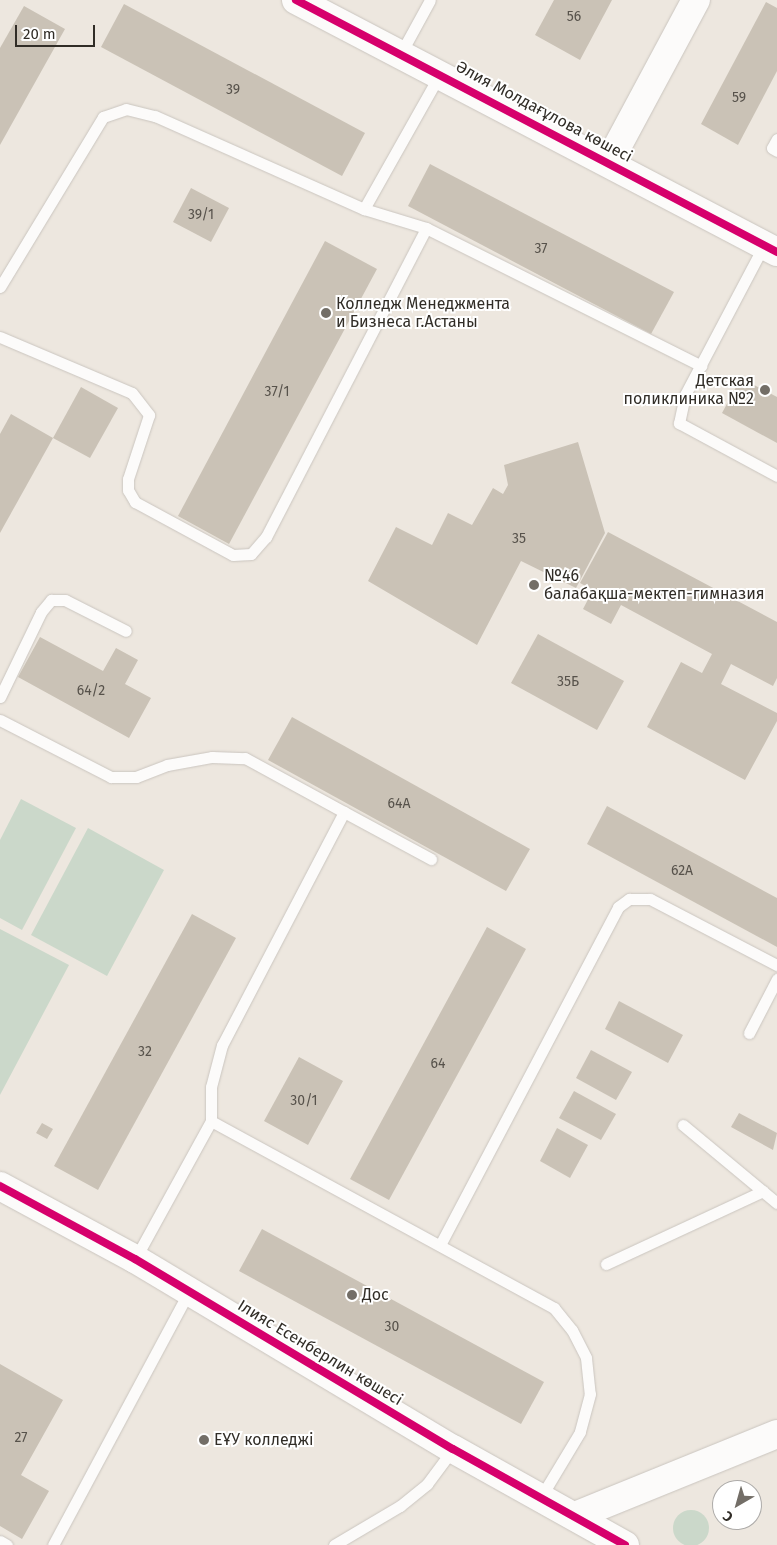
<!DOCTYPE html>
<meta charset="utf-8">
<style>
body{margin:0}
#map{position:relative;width:777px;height:1545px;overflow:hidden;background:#ede7df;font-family:"Fira Sans",sans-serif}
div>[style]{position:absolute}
.green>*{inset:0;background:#cbd8ca}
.round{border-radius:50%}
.building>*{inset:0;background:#cac2b6}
.roads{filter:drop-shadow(0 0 1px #cac5bf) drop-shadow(0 0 1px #cac5bf)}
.service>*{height:11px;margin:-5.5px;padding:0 5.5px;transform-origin:5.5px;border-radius:5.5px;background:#fcfbfa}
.tertiary>*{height:28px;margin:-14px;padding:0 14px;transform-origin:14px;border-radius:14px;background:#fcfbfa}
.secondary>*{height:28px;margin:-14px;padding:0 14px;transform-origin:14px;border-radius:14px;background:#fcfbfa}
.cycleway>*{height:8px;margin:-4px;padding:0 4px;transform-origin:4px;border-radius:4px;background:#d6006c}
.dots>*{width:14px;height:14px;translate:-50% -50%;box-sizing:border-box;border:2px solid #fff;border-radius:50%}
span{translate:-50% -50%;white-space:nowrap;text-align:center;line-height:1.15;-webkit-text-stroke:4px #fff;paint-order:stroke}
.number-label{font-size:14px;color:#57524b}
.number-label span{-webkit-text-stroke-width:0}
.street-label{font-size:16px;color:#312d27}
.poi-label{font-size:16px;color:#312d27}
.left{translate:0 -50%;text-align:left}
.right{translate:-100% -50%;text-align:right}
.north{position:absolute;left:712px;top:1480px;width:50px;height:50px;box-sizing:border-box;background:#fff;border:1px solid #adaba9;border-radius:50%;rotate:218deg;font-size:14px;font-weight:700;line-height:20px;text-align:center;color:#312d27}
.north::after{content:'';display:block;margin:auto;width:18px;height:22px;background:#736e67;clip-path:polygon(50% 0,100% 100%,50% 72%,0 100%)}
.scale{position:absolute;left:15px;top:25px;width:80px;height:22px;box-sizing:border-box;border:2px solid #312d27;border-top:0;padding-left:6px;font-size:15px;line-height:18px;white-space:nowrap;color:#312d27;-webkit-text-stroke:4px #fff;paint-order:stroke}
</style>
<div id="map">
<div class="green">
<div style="clip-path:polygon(21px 799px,76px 828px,22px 930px,0 918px,0 840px)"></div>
<div style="clip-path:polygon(88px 828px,164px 870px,107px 976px,31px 935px)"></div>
<div style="clip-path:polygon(0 929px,69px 965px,0 1095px)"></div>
<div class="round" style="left:673px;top:1510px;width:36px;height:36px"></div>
</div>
<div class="building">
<div style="clip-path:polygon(554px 0,612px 0,580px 60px,535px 35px)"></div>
<div style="clip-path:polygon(766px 2px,777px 8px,777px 71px,738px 145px,701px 124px)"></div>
<div style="clip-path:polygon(124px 4px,365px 133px,342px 176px,101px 47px)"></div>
<div style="clip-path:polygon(24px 6px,65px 29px,0 145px,0 48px)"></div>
<div style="clip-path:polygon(430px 164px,674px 292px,651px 334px,408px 206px)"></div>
<div style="clip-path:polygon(191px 188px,229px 208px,211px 242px,173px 222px)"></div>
<div style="clip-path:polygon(325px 241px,377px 269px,229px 544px,178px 516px)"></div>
<div style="clip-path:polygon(741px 378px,777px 397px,777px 443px,722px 413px)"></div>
<div style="clip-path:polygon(81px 387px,118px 408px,90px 458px,53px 438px)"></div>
<div style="clip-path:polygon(11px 414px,53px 438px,0 533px,0 434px)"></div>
<div style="clip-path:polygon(578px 442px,605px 533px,576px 588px,521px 561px,477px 645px,368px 581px,396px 527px,432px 545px,448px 513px,472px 525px,493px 488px,503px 494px,508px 485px,504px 465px)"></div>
<div style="clip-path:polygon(608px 532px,777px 622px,777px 678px,773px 686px,731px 664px,721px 684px,777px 713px,777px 721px,745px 780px,647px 727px,681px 662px,702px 673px,712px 654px,621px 605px,611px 624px,583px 609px,593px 590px,580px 583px)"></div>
<div style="clip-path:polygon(538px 634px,624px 681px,597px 730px,511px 683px)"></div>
<div style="clip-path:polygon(40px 637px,103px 671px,116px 648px,138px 660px,125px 684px,151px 698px,129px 738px,18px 677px)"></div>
<div style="clip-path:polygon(292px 717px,530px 849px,506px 891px,268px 760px)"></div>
<div style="clip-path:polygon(607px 806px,777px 898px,777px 947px,587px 844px)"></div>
<div style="clip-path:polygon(192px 914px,236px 938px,98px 1190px,54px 1166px)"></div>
<div style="clip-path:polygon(487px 927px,526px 949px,389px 1200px,350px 1179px)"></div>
<div style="clip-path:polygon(619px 1001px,683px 1035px,668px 1063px,605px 1029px)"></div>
<div style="clip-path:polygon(591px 1050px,632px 1072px,616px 1100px,576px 1078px)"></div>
<div style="clip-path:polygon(299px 1057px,343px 1081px,308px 1145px,264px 1121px)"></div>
<div style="clip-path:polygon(574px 1091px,616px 1114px,601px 1140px,559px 1118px)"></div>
<div style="clip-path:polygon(739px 1113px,777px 1133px,773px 1150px,731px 1127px)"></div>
<div style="clip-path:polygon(42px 1123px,53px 1129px,47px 1139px,36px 1133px)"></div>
<div style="clip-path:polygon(557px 1128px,588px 1145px,570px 1178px,540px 1161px)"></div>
<div style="clip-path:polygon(262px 1229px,544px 1382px,521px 1424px,239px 1271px)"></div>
<div style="clip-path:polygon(0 1364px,63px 1400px,21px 1475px,49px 1491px,22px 1539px,0 1526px)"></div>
</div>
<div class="roads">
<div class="service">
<div style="left:401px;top:53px;width:60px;rotate:-61.3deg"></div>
<div style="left:440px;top:74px;width:155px;rotate:119.4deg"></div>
<div style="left:364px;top:209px;width:65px;rotate:17deg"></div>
<div style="left:426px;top:228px;width:308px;rotate:26.6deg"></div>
<div style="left:777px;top:139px;width:10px;rotate:119deg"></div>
<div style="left:772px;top:148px;width:6px;rotate:31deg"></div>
<div style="left:764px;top:245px;width:170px;rotate:117.8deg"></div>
<div style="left:685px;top:395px;width:29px;rotate:102deg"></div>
<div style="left:679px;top:423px;width:111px;rotate:28.4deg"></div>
<div style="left:0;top:287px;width:199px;rotate:-58.8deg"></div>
<div style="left:103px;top:117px;width:24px;rotate:-19deg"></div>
<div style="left:126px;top:109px;width:30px;rotate:14deg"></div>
<div style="left:155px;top:116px;width:229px;rotate:24deg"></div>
<div style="left:0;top:337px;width:143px;rotate:23deg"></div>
<div style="left:132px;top:393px;width:28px;rotate:52deg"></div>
<div style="left:149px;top:415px;width:67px;rotate:108.2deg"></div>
<div style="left:128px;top:479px;width:11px;rotate:90deg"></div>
<div style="left:128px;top:490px;width:14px;rotate:60deg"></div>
<div style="left:135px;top:502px;width:111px;rotate:28.4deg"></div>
<div style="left:233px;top:555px;width:18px;rotate:-3deg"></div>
<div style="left:251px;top:554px;width:23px;rotate:-49deg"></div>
<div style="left:266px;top:537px;width:348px;rotate:-62.6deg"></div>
<div style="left:0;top:697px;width:94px;rotate:-64.2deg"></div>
<div style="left:41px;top:612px;width:16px;rotate:-50deg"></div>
<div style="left:51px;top:600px;width:14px"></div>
<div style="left:65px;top:600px;width:68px;rotate:26.9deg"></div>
<div style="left:0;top:720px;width:125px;rotate:27.2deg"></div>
<div style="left:111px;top:777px;width:25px"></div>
<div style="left:136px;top:777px;width:33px;rotate:-21deg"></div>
<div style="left:167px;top:765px;width:46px;rotate:-10.1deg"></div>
<div style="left:212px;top:757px;width:33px;rotate:2deg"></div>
<div style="left:245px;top:758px;width:113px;rotate:28.6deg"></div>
<div style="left:344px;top:812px;width:263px;rotate:117.6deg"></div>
<div style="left:222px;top:1045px;width:43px;rotate:104.7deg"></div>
<div style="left:211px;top:1087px;width:34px;rotate:90deg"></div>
<div style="left:211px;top:1121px;width:158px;rotate:118.8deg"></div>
<div style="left:344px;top:812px;width:99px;rotate:28.4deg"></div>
<div style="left:749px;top:1033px;width:61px;rotate:-62.6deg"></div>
<div style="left:211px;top:1121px;width:391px;rotate:28.6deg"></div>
<div style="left:554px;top:1308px;width:28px;rotate:51deg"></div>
<div style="left:572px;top:1330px;width:31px;rotate:63deg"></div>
<div style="left:586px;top:1358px;width:36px;rotate:84deg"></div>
<div style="left:590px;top:1394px;width:39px;rotate:105deg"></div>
<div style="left:580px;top:1432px;width:76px;rotate:121deg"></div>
<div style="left:683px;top:1125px;width:122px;rotate:39.7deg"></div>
<div style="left:440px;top:1245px;width:382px;rotate:-62.2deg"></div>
<div style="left:618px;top:907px;width:14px;rotate:-36deg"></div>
<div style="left:629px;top:899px;width:21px"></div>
<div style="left:650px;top:899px;width:143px;rotate:27.5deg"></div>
<div style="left:606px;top:1264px;width:173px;rotate:-24.9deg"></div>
<div style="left:0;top:1541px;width:8px;rotate:30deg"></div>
<div style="left:53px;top:1545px;width:288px;rotate:-61.8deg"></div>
<div style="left:334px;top:1545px;width:77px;rotate:-30.6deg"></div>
<div style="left:400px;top:1506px;width:35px;rotate:-39deg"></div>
<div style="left:427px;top:1484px;width:44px;rotate:-53.4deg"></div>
</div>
<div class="tertiary">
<div style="left:296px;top:0;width:543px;rotate:27.65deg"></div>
<div style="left:609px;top:162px;width:184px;rotate:-61.8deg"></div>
<div style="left:0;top:1186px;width:153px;rotate:28.4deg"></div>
<div style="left:135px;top:1259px;width:370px;rotate:30.9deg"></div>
<div style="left:453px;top:1449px;width:197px;rotate:29.2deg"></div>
</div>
<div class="secondary">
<div style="left:575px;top:1516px;width:218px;rotate:-22.1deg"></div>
</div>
</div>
<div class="cycleway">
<div style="left:296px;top:0;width:543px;rotate:27.65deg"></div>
<div style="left:0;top:1186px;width:153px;rotate:28.4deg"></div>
<div style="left:135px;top:1259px;width:370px;rotate:30.9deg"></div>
<div style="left:453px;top:1449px;width:197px;rotate:29.2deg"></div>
</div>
<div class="dots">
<div style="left:326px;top:313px;background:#736e67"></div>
<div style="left:765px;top:390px;background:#736e67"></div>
<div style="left:534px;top:585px;background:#736e67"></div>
<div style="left:352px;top:1295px;background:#736e67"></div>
<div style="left:204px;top:1440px;background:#736e67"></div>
</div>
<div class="number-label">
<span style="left:574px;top:17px">56</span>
<span style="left:233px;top:90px">39</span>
<span style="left:739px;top:98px">59</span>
<span style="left:201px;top:215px">39/1</span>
<span style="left:541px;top:249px">37</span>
<span style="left:277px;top:392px">37/1</span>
<span style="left:519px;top:539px">35</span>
<span style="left:568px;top:682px">35Б</span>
<span style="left:91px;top:691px">64/2</span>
<span style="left:399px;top:804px">64А</span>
<span style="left:682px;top:871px">62А</span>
<span style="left:145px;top:1052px">32</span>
<span style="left:438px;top:1064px">64</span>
<span style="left:304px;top:1101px">30/1</span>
<span style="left:392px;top:1327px">30</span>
<span style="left:21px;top:1438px">27</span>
</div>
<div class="street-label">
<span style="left:544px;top:112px;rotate:28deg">Әлия Молдағұлова көшесі</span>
<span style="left:320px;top:1353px;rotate:31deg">Ілияс Есенберлин көшесі</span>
</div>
<div class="poi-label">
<span class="left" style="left:336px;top:313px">Колледж Менеджмента<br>и Бизнеса г.Астаны</span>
<span class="right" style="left:754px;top:390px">Детская<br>поликлиника №2</span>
<span class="left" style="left:544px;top:585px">№46<br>балабақша-мектеп-гимназия</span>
<span class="left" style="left:362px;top:1295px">Дос</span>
<span class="left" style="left:214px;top:1440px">ЕҰУ колледжі</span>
</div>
<div class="north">С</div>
<div class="scale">20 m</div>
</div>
